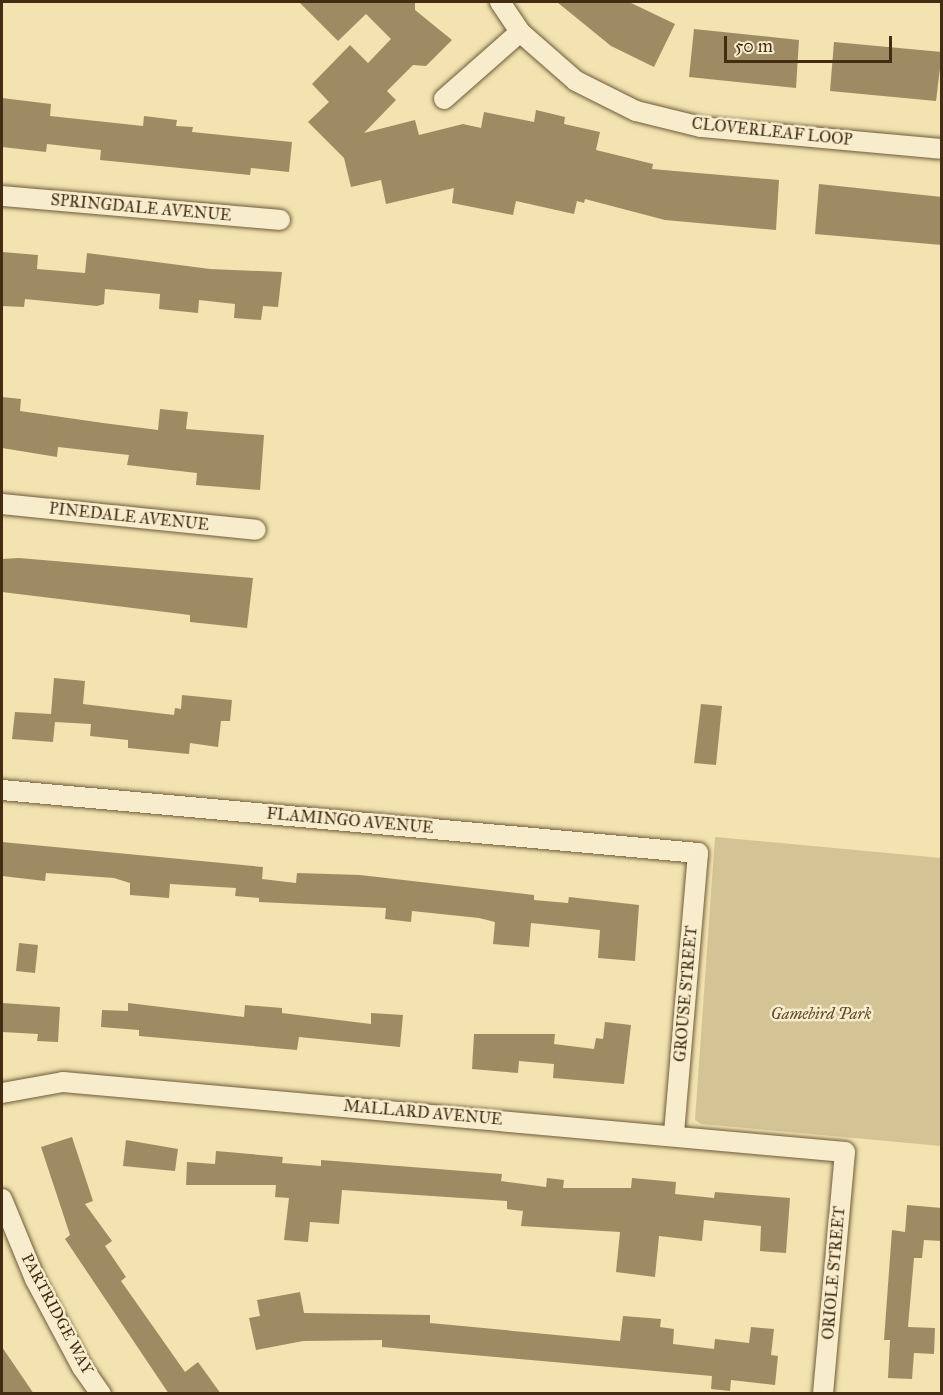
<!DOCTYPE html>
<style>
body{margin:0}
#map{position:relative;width:943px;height:1395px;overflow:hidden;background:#f2e3b0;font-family:"IM FELL Great Primer",serif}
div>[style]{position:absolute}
.green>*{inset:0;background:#d4c495}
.building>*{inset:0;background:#9e8b64}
.roads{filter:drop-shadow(0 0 2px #6f5a3a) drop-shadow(0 0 2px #6f5a3a)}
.minor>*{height:20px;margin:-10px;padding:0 10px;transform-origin:10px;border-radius:10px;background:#f7edcc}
span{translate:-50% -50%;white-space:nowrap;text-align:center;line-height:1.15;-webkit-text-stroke:5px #f7edcc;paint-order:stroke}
.street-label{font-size:16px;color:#432c12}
.park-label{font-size:16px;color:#604a2c;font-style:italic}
.frame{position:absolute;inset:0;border:3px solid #432c12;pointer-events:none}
.scale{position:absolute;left:724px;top:36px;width:168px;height:27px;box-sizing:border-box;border:3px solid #432c12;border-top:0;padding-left:8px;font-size:18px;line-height:21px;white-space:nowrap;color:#432c12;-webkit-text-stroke:4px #f7edcc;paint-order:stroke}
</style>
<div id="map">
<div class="green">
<div style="clip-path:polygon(715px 837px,941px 858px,941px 1146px,701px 1124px,695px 1120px)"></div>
</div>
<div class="building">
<div style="clip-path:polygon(299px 2px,415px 2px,415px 10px,452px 40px,426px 66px,413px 65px,387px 91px,396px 100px,364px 133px,415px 120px,419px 135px,463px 124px,481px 128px,484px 112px,534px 122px,536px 110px,565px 117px,564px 124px,600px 132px,596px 150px,653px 164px,652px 169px,779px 180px,776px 230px,665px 220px,585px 199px,584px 203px,577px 201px,574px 214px,516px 201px,513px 215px,452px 203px,454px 188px,386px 204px,381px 180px,351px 187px,344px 158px,308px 122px,329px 102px,312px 84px,350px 45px,368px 63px,391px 39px,366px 14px,338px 41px)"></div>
<div style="clip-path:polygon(557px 2px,629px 2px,675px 24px,654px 67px,611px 46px)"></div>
<div style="clip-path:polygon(694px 29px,799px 40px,796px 88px,689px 77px)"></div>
<div style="clip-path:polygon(834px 42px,942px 52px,936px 101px,830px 91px)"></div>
<div style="clip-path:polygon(2px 98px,51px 104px,50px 116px,143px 126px,144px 116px,177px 120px,176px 126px,193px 127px,192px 132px,292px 142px,289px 172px,251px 168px,250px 175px,100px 160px,101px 150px,47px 144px,46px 152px,2px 147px)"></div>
<div style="clip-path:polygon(819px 184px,942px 197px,942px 245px,815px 234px)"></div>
<div style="clip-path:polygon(2px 252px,38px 255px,37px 269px,85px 273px,87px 253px,210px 269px,282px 272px,278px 307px,263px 306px,261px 320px,234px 318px,235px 304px,199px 300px,198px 313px,159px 309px,160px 294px,105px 289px,104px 304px,97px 306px,25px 299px,24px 307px,2px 306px)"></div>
<div style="clip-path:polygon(2px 397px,21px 399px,20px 411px,103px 423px,158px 430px,160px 409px,188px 412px,186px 429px,264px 435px,260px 490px,196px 485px,197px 473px,127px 465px,129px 455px,58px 447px,57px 457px,2px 448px)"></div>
<div style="clip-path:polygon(19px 558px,253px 578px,247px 628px,190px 622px,190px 615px,2px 592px,2px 559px)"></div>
<div style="clip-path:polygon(54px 678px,85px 681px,83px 704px,174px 715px,175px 708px,181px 709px,182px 695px,232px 700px,230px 721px,221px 721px,218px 747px,190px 743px,189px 754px,128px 748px,128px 740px,90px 736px,91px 724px,55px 722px,53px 742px,12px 739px,15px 712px,51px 714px)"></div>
<div style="clip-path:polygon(701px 704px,722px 706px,716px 765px,694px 763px)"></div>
<div style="clip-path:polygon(2px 842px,263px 867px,262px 879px,296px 883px,297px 873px,360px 875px,534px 895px,534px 900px,568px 903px,569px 897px,639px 905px,635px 961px,598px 958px,600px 930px,531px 923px,529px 947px,493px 944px,495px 922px,479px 918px,412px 911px,411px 922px,385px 919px,386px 908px,259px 902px,259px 898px,235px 896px,236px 888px,170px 884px,169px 898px,130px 895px,130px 883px,114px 878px,46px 873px,45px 881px,2px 876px)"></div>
<div style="clip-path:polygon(19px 943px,38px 945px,35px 973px,16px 971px)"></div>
<div style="clip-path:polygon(2px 1003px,60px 1007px,58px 1042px,37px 1041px,38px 1034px,2px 1032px)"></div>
<div style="clip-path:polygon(128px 1003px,244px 1017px,245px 1005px,282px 1008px,282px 1013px,371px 1024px,371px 1013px,403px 1015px,400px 1047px,299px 1037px,297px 1050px,139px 1036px,139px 1030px,101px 1027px,102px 1010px,128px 1011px)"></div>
<div style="clip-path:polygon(605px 1022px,631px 1025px,624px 1084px,553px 1078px,554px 1064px,519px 1061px,518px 1073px,472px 1069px,474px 1034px,555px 1034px,554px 1044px,594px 1049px,596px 1038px,603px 1039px)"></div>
<div style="clip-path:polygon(72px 1137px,93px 1201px,85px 1204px,112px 1241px,105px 1246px,126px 1277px,121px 1281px,185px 1372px,198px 1362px,221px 1394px,169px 1394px,65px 1239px,70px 1235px,41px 1147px)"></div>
<div style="clip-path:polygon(126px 1140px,178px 1149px,175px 1171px,123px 1166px)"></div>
<div style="clip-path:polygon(216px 1151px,283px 1157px,282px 1163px,321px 1166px,321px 1160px,502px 1174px,501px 1181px,546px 1187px,547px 1178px,564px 1180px,563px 1188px,631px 1188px,632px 1178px,676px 1182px,675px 1194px,714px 1198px,715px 1192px,790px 1198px,786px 1253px,760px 1251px,761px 1226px,704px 1220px,702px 1241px,659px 1236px,655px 1277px,616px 1272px,620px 1232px,521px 1226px,523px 1211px,507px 1209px,507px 1201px,342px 1190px,339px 1224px,310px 1222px,308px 1242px,284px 1240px,289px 1198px,275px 1197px,276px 1185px,186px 1185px,187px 1162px,215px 1164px)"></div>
<div style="clip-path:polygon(907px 1205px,942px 1208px,942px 1241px,924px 1240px,922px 1258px,914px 1258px,908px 1327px,935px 1328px,934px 1354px,914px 1353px,912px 1379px,888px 1378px,890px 1340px,884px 1340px,892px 1230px,905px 1232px)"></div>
<div style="clip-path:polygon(300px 1292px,304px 1313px,430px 1315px,430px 1323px,620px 1341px,623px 1316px,661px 1319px,660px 1327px,674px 1329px,673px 1344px,714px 1349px,715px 1339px,749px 1343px,751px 1327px,774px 1329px,771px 1355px,778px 1356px,775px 1385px,731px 1380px,730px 1391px,711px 1389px,712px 1376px,382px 1347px,382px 1340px,303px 1341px,256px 1350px,249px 1318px,260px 1316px,257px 1300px)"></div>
<div style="clip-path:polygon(2px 1347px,34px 1394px,2px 1394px)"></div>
</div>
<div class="roads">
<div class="minor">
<div style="left:500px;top:2px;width:36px;rotate:56deg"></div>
<div style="left:520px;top:32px;width:74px;rotate:41.2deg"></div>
<div style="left:576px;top:81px;width:67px;rotate:26.6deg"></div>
<div style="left:636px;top:111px;width:67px;rotate:13.8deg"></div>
<div style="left:701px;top:127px;width:242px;rotate:5.2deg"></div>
<div style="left:444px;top:99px;width:101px;rotate:-41.4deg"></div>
<div style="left:2px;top:196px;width:279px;rotate:4.9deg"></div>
<div style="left:2px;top:504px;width:255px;rotate:5.8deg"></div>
<div style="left:2px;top:790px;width:699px;rotate:5.17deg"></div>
<div style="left:698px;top:853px;width:282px;rotate:94.9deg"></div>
<div style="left:2px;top:1093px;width:62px;rotate:-10.2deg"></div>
<div style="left:63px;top:1082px;width:785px;rotate:5.12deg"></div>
<div style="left:845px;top:1152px;width:243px;rotate:95.2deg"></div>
<div style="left:2px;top:1199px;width:87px;rotate:67.6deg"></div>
<div style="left:35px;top:1279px;width:100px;rotate:61.9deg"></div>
<div style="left:82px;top:1367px;width:33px;rotate:55deg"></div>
</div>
</div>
<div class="street-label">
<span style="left:772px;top:132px;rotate:6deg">CLOVERLEAF LOOP</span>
<span style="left:141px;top:208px;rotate:5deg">SPRINGDALE AVENUE</span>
<span style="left:129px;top:517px;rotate:6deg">PINEDALE AVENUE</span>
<span style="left:350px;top:821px;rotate:5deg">FLAMINGO AVENUE</span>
<span style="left:686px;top:994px;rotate:-85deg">GROUSE STREET</span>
<span style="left:423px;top:1113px;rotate:5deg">MALLARD AVENUE</span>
<span style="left:834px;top:1273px;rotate:-85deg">ORIOLE STREET</span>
<span style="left:57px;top:1314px;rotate:62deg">PARTRIDGE WAY</span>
</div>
<div class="park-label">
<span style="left:821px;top:1014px">Gamebird Park</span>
</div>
<div class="frame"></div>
<div class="scale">50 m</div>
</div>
